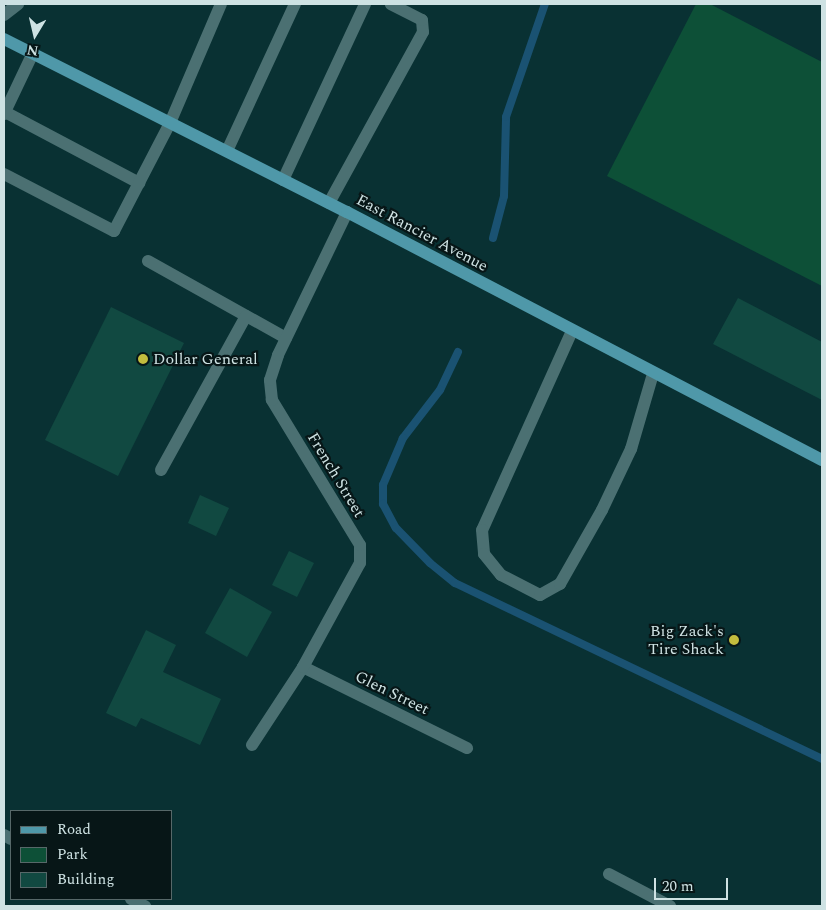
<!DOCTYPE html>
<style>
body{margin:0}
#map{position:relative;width:826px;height:910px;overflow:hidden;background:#093133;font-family:Spectral,serif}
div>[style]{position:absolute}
.green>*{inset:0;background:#0d5037}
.stream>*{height:8px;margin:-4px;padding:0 4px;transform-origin:4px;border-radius:4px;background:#1a5272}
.building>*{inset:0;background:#114941}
.minor>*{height:12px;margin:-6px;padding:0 6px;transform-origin:6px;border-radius:6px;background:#4b7072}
.major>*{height:12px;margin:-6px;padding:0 6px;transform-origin:6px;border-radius:6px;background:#4f98a9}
.dots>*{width:14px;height:14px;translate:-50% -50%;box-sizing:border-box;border:2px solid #071617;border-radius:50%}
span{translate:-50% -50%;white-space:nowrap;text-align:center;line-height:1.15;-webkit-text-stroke:4.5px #071617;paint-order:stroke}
.street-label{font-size:16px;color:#cee2e3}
.poi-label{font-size:16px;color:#cee2e3}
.left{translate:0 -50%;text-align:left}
.right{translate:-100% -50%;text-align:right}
.frame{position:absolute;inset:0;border:5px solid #cee2e3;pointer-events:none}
.legend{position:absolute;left:10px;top:810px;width:162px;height:90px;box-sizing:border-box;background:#071617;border:1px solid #576869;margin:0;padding:6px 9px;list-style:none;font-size:15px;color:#cee2e3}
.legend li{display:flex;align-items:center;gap:10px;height:25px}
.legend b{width:25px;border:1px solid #576869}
.north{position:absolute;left:10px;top:10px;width:50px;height:50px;-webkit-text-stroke:4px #071617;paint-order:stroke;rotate:189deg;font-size:14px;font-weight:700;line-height:20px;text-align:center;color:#cee2e3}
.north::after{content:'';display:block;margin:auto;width:18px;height:22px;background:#cee2e3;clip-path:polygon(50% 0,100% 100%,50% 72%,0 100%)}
.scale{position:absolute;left:654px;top:878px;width:74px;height:22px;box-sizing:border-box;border:2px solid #cee2e3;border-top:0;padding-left:6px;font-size:15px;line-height:18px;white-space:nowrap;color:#cee2e3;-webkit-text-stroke:4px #071617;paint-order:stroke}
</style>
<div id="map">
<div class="green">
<div style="clip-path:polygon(696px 4px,710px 4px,822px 62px,822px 286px,607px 176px)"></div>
</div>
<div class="stream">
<div style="left:493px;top:238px;width:43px;rotate:-75.3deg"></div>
<div style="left:504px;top:196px;width:79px;rotate:-88.5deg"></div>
<div style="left:506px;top:117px;width:120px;rotate:-71deg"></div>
<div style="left:458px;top:352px;width:42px;rotate:115.3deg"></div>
<div style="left:440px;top:390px;width:61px;rotate:127.6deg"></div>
<div style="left:403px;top:438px;width:51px;rotate:113.1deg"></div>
<div style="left:383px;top:485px;width:19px;rotate:90deg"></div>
<div style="left:383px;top:504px;width:27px;rotate:62deg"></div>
<div style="left:396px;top:528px;width:49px;rotate:45.8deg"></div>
<div style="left:430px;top:563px;width:32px;rotate:39deg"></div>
<div style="left:455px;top:583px;width:407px;rotate:25.6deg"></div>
</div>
<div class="building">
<div style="clip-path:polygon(738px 298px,822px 342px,822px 400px,713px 344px)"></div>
<div style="clip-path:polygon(111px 307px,184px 343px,118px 476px,45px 440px)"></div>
<div style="clip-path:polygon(200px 495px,229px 508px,216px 536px,188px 523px)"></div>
<div style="clip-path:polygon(289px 551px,314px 563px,297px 597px,272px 585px)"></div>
<div style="clip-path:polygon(230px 588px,272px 612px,247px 657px,205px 633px)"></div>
<div style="clip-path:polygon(146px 630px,176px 645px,163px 672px,221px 699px,200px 745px,141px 718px,136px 727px,106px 713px)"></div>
</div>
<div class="minor">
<div style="left:4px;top:15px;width:18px;rotate:-38deg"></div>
<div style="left:5px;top:112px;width:152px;rotate:27.9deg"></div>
<div style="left:4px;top:114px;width:68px;rotate:-64.6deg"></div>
<div style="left:227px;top:151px;width:162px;rotate:-65.2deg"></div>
<div style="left:4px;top:174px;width:124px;rotate:27.4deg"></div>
<div style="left:114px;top:231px;width:122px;rotate:-62.6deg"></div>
<div style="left:170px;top:123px;width:129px;rotate:-66.8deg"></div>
<div style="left:283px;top:180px;width:194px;rotate:-65deg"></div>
<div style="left:329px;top:203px;width:195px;rotate:-61.2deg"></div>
<div style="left:423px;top:32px;width:12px;rotate:-95deg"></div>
<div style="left:422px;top:20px;width:35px;rotate:-153deg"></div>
<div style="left:148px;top:261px;width:158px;rotate:29.2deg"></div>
<div style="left:572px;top:331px;width:218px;rotate:114.3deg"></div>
<div style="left:482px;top:530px;width:24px;rotate:85deg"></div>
<div style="left:484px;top:554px;width:27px;rotate:51deg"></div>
<div style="left:501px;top:575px;width:44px;rotate:27.1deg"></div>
<div style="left:540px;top:595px;width:23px;rotate:-29deg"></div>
<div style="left:560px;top:584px;width:85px;rotate:-60.4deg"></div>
<div style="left:602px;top:510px;width:68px;rotate:-64.6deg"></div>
<div style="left:631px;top:449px;width:78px;rotate:-73.7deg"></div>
<div style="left:161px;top:470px;width:176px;rotate:-61.1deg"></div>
<div style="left:303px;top:667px;width:183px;rotate:26.3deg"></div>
<div style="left:252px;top:745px;width:93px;rotate:-56.8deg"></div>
<div style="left:303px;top:667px;width:119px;rotate:-61.3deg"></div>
<div style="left:360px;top:563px;width:18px;rotate:-90deg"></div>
<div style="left:360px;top:545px;width:170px;rotate:-121.3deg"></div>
<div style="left:272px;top:400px;width:20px;rotate:-96deg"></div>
<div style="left:270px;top:380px;width:26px;rotate:-72deg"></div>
<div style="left:278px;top:355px;width:159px;rotate:-64.2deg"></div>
<div style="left:4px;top:835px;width:8px;rotate:30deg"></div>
<div style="left:609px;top:874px;width:69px;rotate:27.7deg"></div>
<div style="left:131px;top:899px;width:16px;rotate:27deg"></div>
</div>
<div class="major">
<div style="left:4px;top:39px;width:384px;rotate:26.8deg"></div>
<div style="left:347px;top:212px;width:536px;rotate:27.57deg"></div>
</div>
<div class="dots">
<div style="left:143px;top:359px;background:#c3bd3e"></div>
<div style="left:734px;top:640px;background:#c3bd3e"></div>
</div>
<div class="street-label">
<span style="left:422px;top:233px;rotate:28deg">East Rancier Avenue</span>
<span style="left:336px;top:475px;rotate:59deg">French Street</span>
<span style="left:392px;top:693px;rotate:26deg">Glen Street</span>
</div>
<div class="poi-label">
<span class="left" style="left:153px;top:359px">Dollar General</span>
<span class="right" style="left:724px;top:640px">Big Zack's<br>Tire Shack</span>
</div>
<div class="frame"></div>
<ul class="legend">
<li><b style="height:6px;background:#4f98a9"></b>Road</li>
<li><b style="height:14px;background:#0d5037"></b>Park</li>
<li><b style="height:14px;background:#114941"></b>Building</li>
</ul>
<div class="north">N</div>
<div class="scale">20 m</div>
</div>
